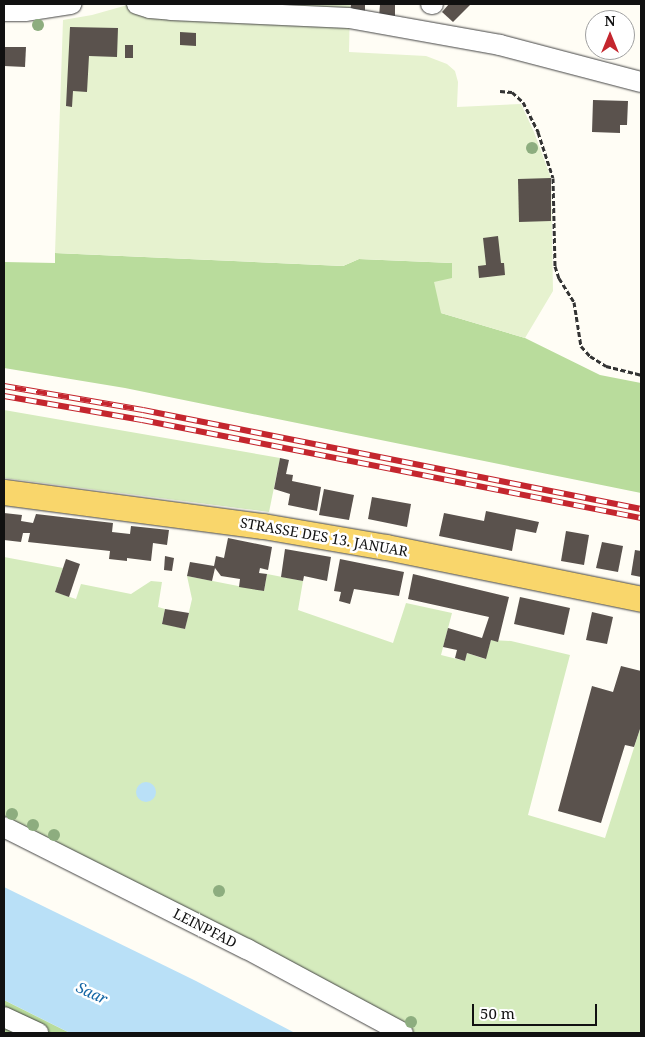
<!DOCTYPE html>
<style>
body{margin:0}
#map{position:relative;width:645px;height:1037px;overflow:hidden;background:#fffdf5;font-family:"Noto Serif",serif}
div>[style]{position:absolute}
.green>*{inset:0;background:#d5ebbd}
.forest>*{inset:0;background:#b9dc9c}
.pitch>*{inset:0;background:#e6f2cf}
.water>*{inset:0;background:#b9e0f7}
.round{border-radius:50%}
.building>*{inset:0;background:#5a524d}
.path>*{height:3px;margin-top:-1.5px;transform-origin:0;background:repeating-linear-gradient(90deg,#333 0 5px,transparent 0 7.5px)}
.roads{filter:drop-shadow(0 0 1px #444) drop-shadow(0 0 1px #444)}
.minor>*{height:20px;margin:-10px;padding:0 10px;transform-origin:10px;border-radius:10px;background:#fff}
.major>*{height:25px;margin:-12.5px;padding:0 12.5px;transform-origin:12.5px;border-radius:12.5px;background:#f9d66b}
.rail>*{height:5.5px;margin-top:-2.75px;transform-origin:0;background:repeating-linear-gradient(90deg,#fff 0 11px,#c4262e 0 22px);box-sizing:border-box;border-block:1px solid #c4262e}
.trees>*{width:12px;height:12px;margin:-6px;border-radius:50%;background:#8dad7f}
span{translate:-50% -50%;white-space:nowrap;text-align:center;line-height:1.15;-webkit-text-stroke:5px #fff;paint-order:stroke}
.street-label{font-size:14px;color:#111}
.water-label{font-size:15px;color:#1768a6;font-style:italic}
.frame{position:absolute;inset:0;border:5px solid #111;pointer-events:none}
.north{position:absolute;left:585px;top:10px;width:50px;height:50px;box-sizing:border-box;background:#fff;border:1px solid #a0a0a0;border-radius:50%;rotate:0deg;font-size:14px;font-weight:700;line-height:20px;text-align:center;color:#111}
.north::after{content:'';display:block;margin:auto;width:18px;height:22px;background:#c4262e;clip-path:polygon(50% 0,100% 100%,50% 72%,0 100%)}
.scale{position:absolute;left:472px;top:1004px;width:125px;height:22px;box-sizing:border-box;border:2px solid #111;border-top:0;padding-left:6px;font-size:15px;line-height:18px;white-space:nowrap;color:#111;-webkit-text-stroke:4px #fff;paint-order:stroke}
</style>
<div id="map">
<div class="green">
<div style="clip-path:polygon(4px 410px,280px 458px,269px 512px,4px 478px)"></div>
<div style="clip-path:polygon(4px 557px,63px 568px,55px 592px,76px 599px,81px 584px,131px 594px,151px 581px,162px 582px,158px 607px,165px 609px,162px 623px,185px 629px,192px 599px,187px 576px,264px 591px,267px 574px,303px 581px,298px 610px,393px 643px,406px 603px,452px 613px,441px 655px,465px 661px,467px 653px,485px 659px,491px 640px,511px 641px,570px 655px,528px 815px,605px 838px,641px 726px,641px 1033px,411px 1033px,4px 822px)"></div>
</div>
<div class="forest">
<div style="clip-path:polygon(55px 253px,343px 266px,359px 259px,452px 263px,452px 278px,441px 313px,525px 338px,600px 375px,641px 383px,641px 493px,125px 388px,4px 368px,4px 262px,55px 263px)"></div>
<div style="clip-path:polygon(4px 1000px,70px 1033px,4px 1033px)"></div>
</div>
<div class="pitch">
<div style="clip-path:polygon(131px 4px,350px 4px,349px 52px,426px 56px,447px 64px,455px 71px,458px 82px,457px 107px,521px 104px,534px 132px,551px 178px,553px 291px,525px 338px,441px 313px,434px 282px,452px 278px,452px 263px,359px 259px,343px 266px,55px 253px,63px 20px,92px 15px)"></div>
</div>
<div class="water">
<div class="round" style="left:136px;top:782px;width:20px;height:20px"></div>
<div style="clip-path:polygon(4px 887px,196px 981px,295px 1033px,70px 1033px,4px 1000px)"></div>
</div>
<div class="building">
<div style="clip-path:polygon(351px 4px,365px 4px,365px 15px,350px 14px)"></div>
<div style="clip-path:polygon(380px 4px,395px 4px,395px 18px,379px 18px)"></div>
<div style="clip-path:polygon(449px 4px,471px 4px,453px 22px,442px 12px)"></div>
<div style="clip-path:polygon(70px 27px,118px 28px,117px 57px,89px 56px,87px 92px,73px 91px,72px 107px,66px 106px)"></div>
<div style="clip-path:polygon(180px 32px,196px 33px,196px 46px,180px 45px)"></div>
<div style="clip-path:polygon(125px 45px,133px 45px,133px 58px,125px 58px)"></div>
<div style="clip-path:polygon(4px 47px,26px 47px,25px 67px,4px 66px)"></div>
<div style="clip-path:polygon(593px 100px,628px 101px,627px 125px,620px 125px,620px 133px,592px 132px)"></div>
<div style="clip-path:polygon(551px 178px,551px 221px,519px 222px,518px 179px)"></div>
<div style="clip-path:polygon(498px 236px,501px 263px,504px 263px,505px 275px,479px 278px,478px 266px,486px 265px,483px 238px)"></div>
<div style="clip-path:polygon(280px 458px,289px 460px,286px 474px,293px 475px,292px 481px,321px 487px,317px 511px,288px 505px,290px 494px,274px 489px)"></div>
<div style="clip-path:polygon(324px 489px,354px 495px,349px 520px,319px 515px)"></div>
<div style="clip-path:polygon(372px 497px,411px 504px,407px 527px,368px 519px)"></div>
<div style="clip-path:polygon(486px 511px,539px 522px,536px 533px,516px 529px,512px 551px,439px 536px,444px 513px,484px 521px)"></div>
<div style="clip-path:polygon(4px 513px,22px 515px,21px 521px,33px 523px,36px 514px,113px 523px,112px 532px,130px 534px,131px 526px,169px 530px,167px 545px,153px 543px,151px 561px,127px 558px,127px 561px,109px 559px,110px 551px,28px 542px,30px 533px,23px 533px,21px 542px,4px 540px)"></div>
<div style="clip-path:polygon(566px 531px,589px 535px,584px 565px,561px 561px)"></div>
<div style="clip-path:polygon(228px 538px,272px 547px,268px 570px,260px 568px,259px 573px,267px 574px,264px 591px,239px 587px,240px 579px,221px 576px,215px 568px,212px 581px,187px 576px,190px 562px,214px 566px,216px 556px,224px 558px)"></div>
<div style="clip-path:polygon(602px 542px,623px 546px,618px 572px,596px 568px)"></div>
<div style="clip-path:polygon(285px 549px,331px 557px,327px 581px,304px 576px,303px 581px,281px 577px)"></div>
<div style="clip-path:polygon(635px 550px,641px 551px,641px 577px,631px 575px)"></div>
<div style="clip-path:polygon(165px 556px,174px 558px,172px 571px,164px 570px)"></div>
<div style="clip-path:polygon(66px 559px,80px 564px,69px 597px,55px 592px)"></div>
<div style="clip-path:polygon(340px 559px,404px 572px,399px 596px,354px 589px,350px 604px,339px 601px,341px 592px,334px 591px)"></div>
<div style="clip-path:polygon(413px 574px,509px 597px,498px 642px,491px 640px,486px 659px,467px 653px,465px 661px,455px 658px,457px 650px,443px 647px,448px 628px,482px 638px,489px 617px,408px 599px)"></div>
<div style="clip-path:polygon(520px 597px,570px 608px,564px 635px,514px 624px)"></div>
<div style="clip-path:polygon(165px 609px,189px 613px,185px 629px,162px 624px)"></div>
<div style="clip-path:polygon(592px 612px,613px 617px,607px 644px,586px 640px)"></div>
<div style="clip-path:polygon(621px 666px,641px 671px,641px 726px,634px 747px,625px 745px,601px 823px,558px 811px,592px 686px,613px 692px)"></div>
</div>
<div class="path">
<div style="left:500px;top:91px;width:12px;rotate:5deg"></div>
<div style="left:512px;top:92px;width:15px;rotate:42deg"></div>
<div style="left:523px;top:102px;width:34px;rotate:63deg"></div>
<div style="left:538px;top:132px;width:48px;rotate:71.9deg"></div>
<div style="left:553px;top:178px;width:88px;rotate:88.7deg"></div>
<div style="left:555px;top:266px;width:13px;rotate:72deg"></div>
<div style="left:559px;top:278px;width:28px;rotate:58deg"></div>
<div style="left:574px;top:302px;width:45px;rotate:81deg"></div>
<div style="left:581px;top:346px;width:13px;rotate:48deg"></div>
<div style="left:590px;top:356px;width:19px;rotate:32deg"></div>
<div style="left:606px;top:366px;width:36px;rotate:14deg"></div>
</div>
<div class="roads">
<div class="minor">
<div style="left:137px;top:4px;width:14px;rotate:17deg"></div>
<div style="left:150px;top:8px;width:21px;rotate:5deg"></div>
<div style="left:171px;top:10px;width:178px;rotate:2.6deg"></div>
<div style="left:349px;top:18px;width:153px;rotate:10.1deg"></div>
<div style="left:500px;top:45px;width:146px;rotate:14.7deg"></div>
<div style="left:431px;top:4px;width:2px"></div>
<div style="left:4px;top:11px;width:21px"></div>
<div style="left:25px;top:11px;width:47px;rotate:-8.7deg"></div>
<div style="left:4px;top:827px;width:272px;rotate:26.7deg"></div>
<div style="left:247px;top:949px;width:177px;rotate:28.3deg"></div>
<div style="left:4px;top:1017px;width:38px;rotate:25deg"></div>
</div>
<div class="major">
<div style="left:4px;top:492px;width:261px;rotate:7.5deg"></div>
<div style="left:263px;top:526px;width:125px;rotate:9.7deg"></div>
<div style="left:386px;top:547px;width:260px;rotate:11.5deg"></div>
</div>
</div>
<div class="rail">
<div style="left:4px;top:386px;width:141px;rotate:9.8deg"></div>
<div style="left:143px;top:410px;width:508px;rotate:11.24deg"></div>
<div style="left:4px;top:396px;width:140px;rotate:9.9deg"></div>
<div style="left:142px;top:420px;width:509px;rotate:11.11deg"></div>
</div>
<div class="trees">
<div style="left:38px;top:25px"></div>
<div style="left:532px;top:148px"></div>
<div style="left:12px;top:814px"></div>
<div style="left:33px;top:825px"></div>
<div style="left:54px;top:835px"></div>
<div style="left:219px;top:891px"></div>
<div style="left:411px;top:1022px"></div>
</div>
<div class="street-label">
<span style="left:324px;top:537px;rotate:10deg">STRASSE DES 13. JANUAR</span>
<span style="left:205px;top:928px;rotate:27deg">LEINPFAD</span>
</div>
<div class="water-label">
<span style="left:92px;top:993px;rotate:25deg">Saar</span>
</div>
<div class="frame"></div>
<div class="north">N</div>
<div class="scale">50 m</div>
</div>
